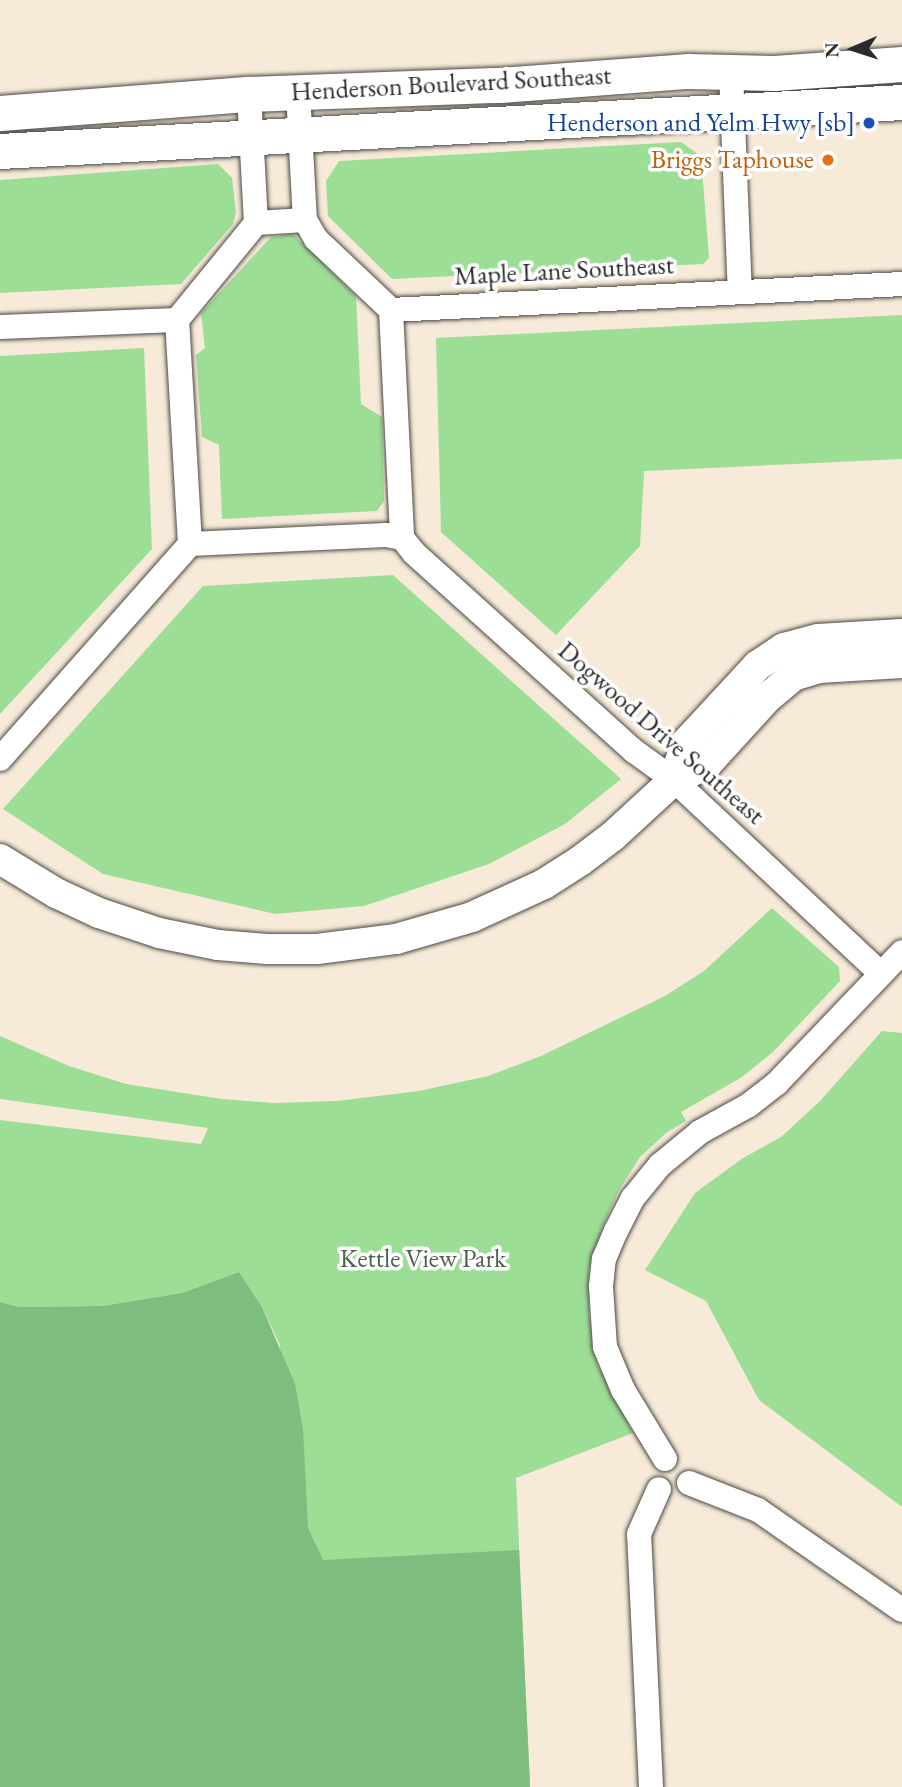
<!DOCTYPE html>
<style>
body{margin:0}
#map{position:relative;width:902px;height:1787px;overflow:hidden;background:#f8ead8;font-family:"EB Garamond",serif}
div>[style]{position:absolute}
.green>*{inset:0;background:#9cde95}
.forest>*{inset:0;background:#7dbd7e}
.roads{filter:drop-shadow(0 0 2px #4a4845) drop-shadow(0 0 2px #4a4845)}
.minor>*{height:24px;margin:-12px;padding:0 12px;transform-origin:12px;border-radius:12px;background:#fff}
.tertiary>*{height:30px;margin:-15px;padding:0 15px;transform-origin:15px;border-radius:15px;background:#fff}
.secondary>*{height:35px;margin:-17.5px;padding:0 17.5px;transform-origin:17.5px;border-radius:17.5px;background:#fff}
.dots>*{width:19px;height:19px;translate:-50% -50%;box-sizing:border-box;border:4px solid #fff;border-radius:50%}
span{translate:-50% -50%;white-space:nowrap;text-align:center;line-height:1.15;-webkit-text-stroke:7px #fff;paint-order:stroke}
.street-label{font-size:26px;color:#2b2b2b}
.transit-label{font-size:26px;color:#164399}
.right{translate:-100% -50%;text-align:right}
.food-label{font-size:26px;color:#c56008}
.park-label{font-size:26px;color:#4d614b}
.north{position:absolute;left:818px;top:14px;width:70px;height:70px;-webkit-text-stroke:5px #fff;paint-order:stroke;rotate:267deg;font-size:19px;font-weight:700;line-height:28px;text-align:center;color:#2b2b2b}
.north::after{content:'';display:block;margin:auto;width:24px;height:32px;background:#2b2b2b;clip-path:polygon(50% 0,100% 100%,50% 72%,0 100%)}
</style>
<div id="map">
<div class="green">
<div style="clip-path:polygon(681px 142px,701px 156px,709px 258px,703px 264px,392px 279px,328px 216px,326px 181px,339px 161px)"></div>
<div style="clip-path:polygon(218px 164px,232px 178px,236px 212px,233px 224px,181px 284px,0 293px,0 180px)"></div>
<div style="clip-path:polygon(293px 234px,356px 296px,361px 404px,382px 417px,384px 501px,377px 511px,222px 519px,219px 445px,202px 437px,196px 355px,205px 348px,201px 313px,271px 237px)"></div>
<div style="clip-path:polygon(902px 315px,902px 459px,644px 471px,640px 546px,556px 635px,441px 532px,436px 338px)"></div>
<div style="clip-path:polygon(144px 348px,152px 549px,0 714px,0 356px)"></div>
<div style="clip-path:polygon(393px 575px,621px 779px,565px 824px,489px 864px,364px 906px,275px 914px,103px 874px,3px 809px,203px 586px)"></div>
<div style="clip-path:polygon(772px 908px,839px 967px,840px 981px,773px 1052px,742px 1077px,681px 1112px,686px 1121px,666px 1133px,640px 1157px,618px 1192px,602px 1228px,589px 1270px,589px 1316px,597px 1364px,633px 1433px,516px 1478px,530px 1784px,511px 1787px,268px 1787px,280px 1345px,262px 1307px,239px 1272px,182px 1293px,102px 1306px,20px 1307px,0 1302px,0 1120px,201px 1144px,208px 1128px,0 1099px,0 1036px,69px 1066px,126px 1084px,222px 1099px,273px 1103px,337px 1101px,419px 1091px,488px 1076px,541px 1056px,665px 996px,704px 971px)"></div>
<div style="clip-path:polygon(882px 1031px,902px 1033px,902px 1507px,759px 1400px,706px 1301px,645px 1270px,695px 1193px,743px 1158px,781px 1137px,820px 1101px)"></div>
</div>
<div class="forest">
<div style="clip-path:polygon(239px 1272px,262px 1307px,295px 1384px,303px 1429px,308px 1528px,323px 1560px,519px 1550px,530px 1787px,0 1787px,0 1302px,20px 1307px,102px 1306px,182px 1293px)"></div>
</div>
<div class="roads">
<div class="minor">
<div style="left:731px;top:72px;width:220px;rotate:87.7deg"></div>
<div style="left:298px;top:92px;width:128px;rotate:86.9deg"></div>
<div style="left:305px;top:220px;width:22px;rotate:60deg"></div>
<div style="left:316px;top:239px;width:103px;rotate:43.4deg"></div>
<div style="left:391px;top:310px;width:228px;rotate:87.2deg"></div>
<div style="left:249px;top:94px;width:129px;rotate:86.9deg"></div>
<div style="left:391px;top:310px;width:512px;rotate:-2.91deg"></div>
<div style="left:0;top:327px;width:177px;rotate:-2.3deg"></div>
<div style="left:402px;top:538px;width:19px;rotate:51deg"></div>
<div style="left:414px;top:553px;width:296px;rotate:42deg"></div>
<div style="left:634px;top:751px;width:49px;rotate:35.9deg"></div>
<div style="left:674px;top:780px;width:282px;rotate:43.1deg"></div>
<div style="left:190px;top:544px;width:224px;rotate:-93.3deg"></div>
<div style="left:177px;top:320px;width:125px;rotate:-50.8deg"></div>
<div style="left:256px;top:223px;width:49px;rotate:-3.5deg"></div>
<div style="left:190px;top:544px;width:196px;rotate:-2.6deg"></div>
<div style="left:386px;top:535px;width:16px;rotate:11deg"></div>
<div style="left:0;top:759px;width:287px;rotate:-48.5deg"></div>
<div style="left:665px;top:1459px;width:81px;rotate:-121.3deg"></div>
<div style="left:623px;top:1390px;width:47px;rotate:-112.7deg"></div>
<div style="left:605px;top:1347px;width:61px;rotate:-93.8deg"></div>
<div style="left:601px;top:1286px;width:27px;rotate:-84deg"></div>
<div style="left:604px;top:1259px;width:30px;rotate:-67deg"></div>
<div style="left:616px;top:1231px;width:37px;rotate:-63deg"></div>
<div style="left:633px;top:1198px;width:43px;rotate:-50.7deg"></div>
<div style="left:660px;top:1165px;width:52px;rotate:-39.5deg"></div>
<div style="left:700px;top:1132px;width:56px;rotate:-28.9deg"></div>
<div style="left:749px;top:1105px;width:36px;rotate:-38deg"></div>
<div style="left:777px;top:1083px;width:181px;rotate:-46.3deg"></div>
<div style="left:689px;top:1483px;width:74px;rotate:21.4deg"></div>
<div style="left:758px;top:1510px;width:175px;rotate:34.8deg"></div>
<div style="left:651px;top:1787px;width:253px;rotate:-92.7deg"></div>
<div style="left:639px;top:1534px;width:49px;rotate:-66deg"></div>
</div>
<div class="tertiary">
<div style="left:674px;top:780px;width:39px;rotate:-72deg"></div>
<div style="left:686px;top:743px;width:105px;rotate:-47.3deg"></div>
<div style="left:757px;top:666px;width:32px;rotate:-34deg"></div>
<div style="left:784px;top:648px;width:35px;rotate:-15deg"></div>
<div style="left:818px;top:639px;width:84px;rotate:-3.4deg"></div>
<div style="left:0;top:859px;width:66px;rotate:31.3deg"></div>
<div style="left:56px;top:893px;width:47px;rotate:24.9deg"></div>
<div style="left:99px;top:913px;width:63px;rotate:18.4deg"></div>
<div style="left:159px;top:933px;width:60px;rotate:11.5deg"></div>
<div style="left:218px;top:945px;width:49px;rotate:4.7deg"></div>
<div style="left:267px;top:949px;width:50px"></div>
<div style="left:317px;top:949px;width:80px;rotate:-7.2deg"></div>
<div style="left:396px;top:939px;width:79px;rotate:-16.1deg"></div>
<div style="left:472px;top:917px;width:79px;rotate:-24.6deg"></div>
<div style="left:544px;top:884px;width:43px;rotate:-32.6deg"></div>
<div style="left:580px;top:861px;width:41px;rotate:-37.1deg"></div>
<div style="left:613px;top:836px;width:83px;rotate:-42.6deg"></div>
<div style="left:674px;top:780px;width:37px;rotate:-26deg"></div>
<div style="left:707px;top:764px;width:89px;rotate:-47.7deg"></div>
<div style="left:767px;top:698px;width:34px;rotate:-40deg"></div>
<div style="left:793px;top:676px;width:27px;rotate:-17deg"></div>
<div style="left:819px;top:668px;width:83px;rotate:-3.4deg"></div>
</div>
<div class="secondary">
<div style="left:0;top:113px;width:250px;rotate:-4.4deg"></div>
<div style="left:249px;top:94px;width:251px;rotate:-2.1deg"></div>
<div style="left:500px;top:85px;width:189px;rotate:-4.3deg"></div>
<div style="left:688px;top:71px;width:86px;rotate:1.3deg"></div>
<div style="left:774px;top:73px;width:128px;rotate:-4deg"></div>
<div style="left:0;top:151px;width:903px;rotate:-3.11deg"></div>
</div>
</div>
<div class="dots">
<div style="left:869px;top:123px;background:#1a4fb4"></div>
<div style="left:828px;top:160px;background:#e8710a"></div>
</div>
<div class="street-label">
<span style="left:451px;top:84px;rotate:-3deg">Henderson Boulevard Southeast</span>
<span style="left:564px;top:271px;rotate:-3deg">Maple Lane Southeast</span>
<span style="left:661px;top:733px;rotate:41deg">Dogwood Drive Southeast</span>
</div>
<div class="transit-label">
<span class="right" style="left:855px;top:123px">Henderson and Yelm Hwy [sb]</span>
</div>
<div class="food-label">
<span class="right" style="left:814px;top:160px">Briggs Taphouse</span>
</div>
<div class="park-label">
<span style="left:423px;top:1259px">Kettle View Park</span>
</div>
<div class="north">N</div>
</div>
